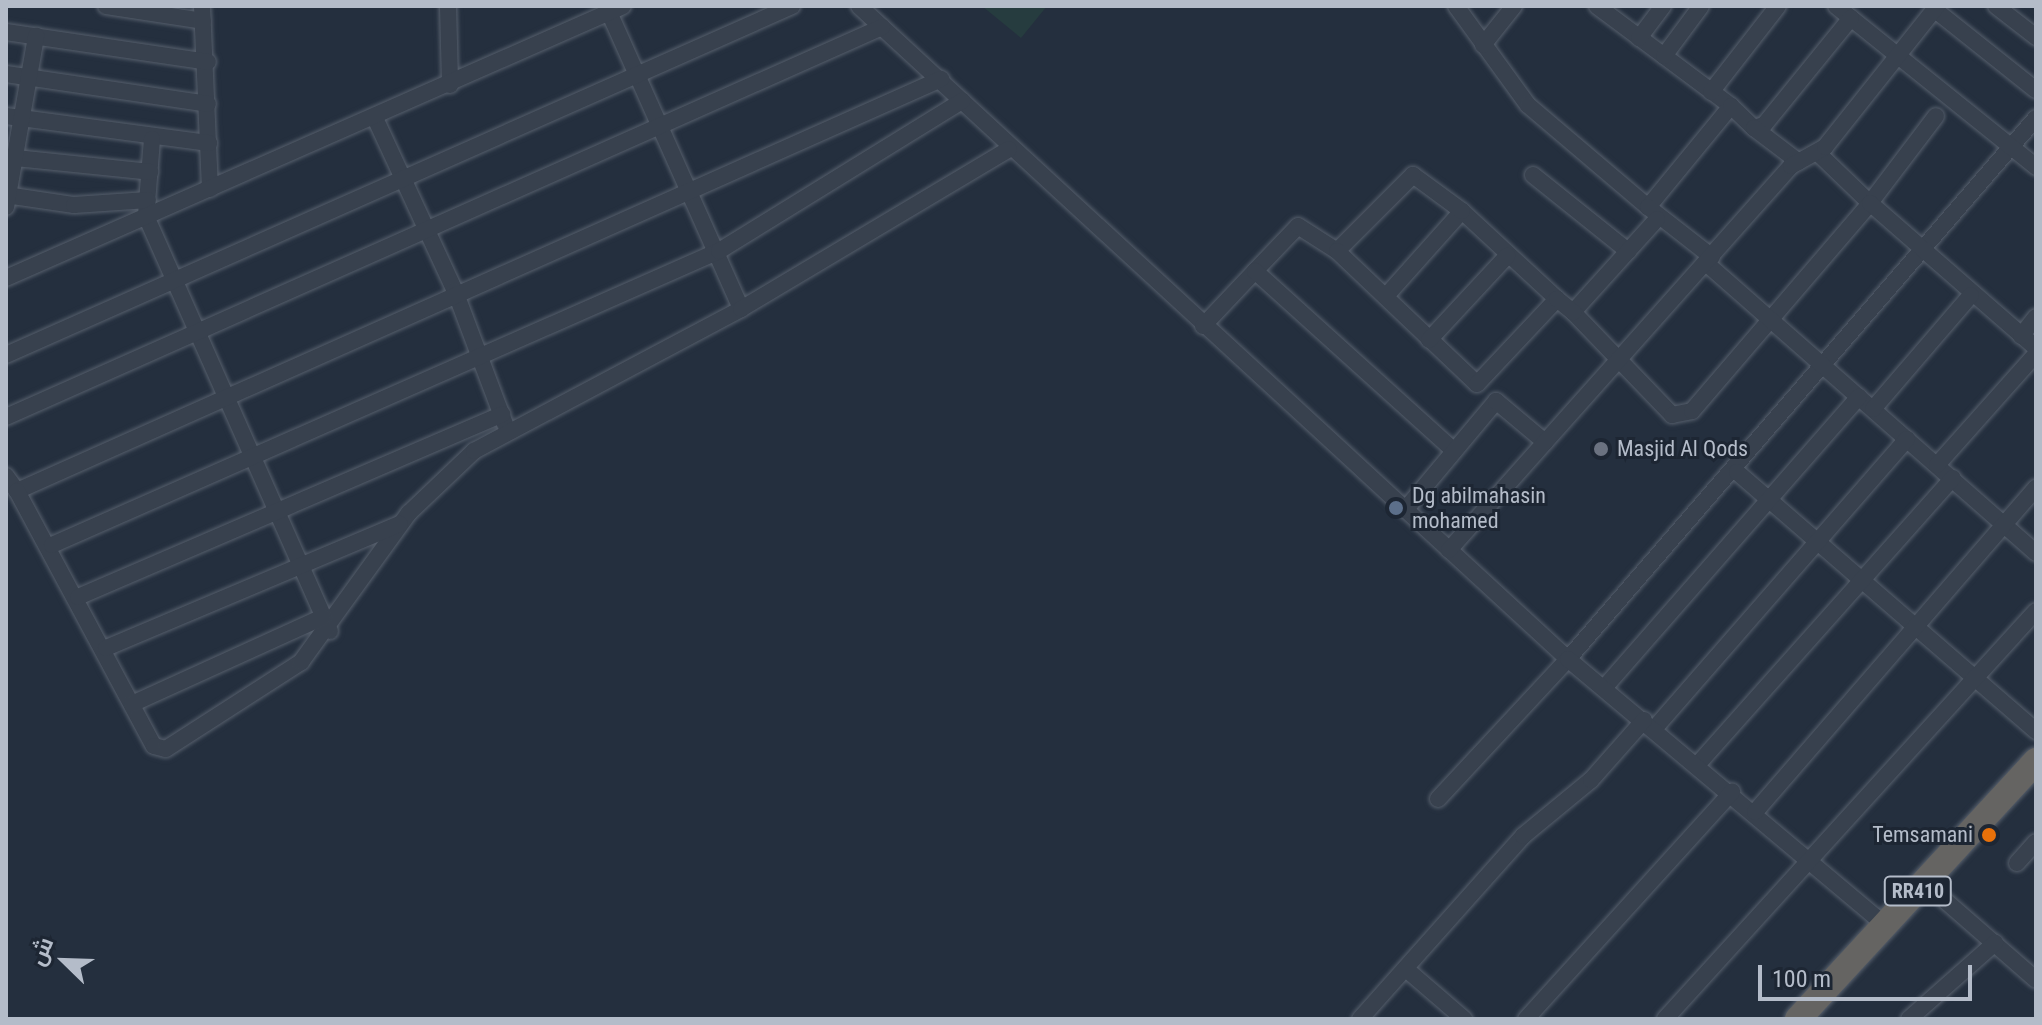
<!DOCTYPE html>
<meta charset="utf-8">
<style>
body{margin:0}
#map{position:relative;width:2042px;height:1025px;overflow:hidden;background:#242f3e;font-family:"Roboto Condensed",Cairo,sans-serif}
div>[style]{position:absolute}
.green>*{inset:0;background:#263c3f}
.roads{filter:drop-shadow(0 0 2px #565f6c) drop-shadow(0 0 2px #565f6c)}
.minor>*{height:16px;margin:-8px;padding:0 8px;transform-origin:8px;border-radius:8px;background:#38414e}
.trunk>*{height:26px;margin:-13px;padding:0 13px;transform-origin:13px;border-radius:13px;background:#656462}
.dots>*{width:22px;height:22px;translate:-50% -50%;box-sizing:border-box;border:4px solid #1d2633;border-radius:50%}
span{translate:-50% -50%;white-space:nowrap;text-align:center;line-height:1.15;-webkit-text-stroke:6px #1d2633;paint-order:stroke}
.shield-label span{padding:2px 6px;background:#1d2633;border:2px solid;border-radius:6px;-webkit-text-stroke-width:0}
.shield-label{font-size:20px;color:#b4bcc9;font-weight:700}
.poi-label{font-size:22px;color:#b4bcc9}
.left{translate:0 -50%;text-align:left}
.right{translate:-100% -50%;text-align:right}
.frame{position:absolute;inset:0;border:8px solid #b4bcc9;pointer-events:none}
.north{position:absolute;left:24px;top:921px;width:80px;height:80px;-webkit-text-stroke:6px #1d2633;paint-order:stroke;rotate:293deg;font-size:22px;font-weight:700;line-height:32px;text-align:center;color:#b4bcc9}
.north::after{content:'';display:block;margin:auto;width:28px;height:36px;background:#b4bcc9;clip-path:polygon(50% 0,100% 100%,50% 72%,0 100%)}
.scale{position:absolute;left:1758px;top:965px;width:214px;height:36px;box-sizing:border-box;border:4px solid #b4bcc9;border-top:0;padding-left:10px;font-size:24px;line-height:28px;white-space:nowrap;color:#b4bcc9;-webkit-text-stroke:6px #1d2633;paint-order:stroke}
</style>
<div id="map">
<div class="green">
<div style="clip-path:polygon(982px 6px,1047px 6px,1021px 38px)"></div>
</div>
<div class="roads">
<div class="minor">
<div style="left:106px;top:6px;width:98px;rotate:8.8deg"></div>
<div style="left:202px;top:6px;width:183px;rotate:87.5deg"></div>
<div style="left:448px;top:6px;width:79px;rotate:88.5deg"></div>
<div style="left:859px;top:6px;width:964px;rotate:42.65deg"></div>
<div style="left:1568px;top:659px;width:715px;rotate:-49.14deg"></div>
<div style="left:1456px;top:6px;width:122px;rotate:54deg"></div>
<div style="left:1528px;top:105px;width:157px;rotate:40.4deg"></div>
<div style="left:1597px;top:6px;width:167px;rotate:36.7deg"></div>
<div style="left:1731px;top:106px;width:131px;rotate:129.4deg"></div>
<div style="left:1648px;top:207px;width:81px;rotate:38deg"></div>
<div style="left:1836px;top:6px;width:257px;rotate:38.8deg"></div>
<div style="left:1996px;top:6px;width:51px;rotate:37.8deg"></div>
<div style="left:1934px;top:9px;width:130px;rotate:38.5deg"></div>
<div style="left:609px;top:12px;width:325px;rotate:66deg"></div>
<div style="left:6px;top:32px;width:204px;rotate:8.4deg"></div>
<div style="left:1639px;top:38px;width:40px;rotate:-53deg"></div>
<div style="left:1483px;top:45px;width:50px;rotate:-51.5deg"></div>
<div style="left:1664px;top:56px;width:62px;rotate:-53.5deg"></div>
<div style="left:6px;top:74px;width:204px;rotate:8.4deg"></div>
<div style="left:1711px;top:92px;width:109px;rotate:-52.1deg"></div>
<div style="left:1731px;top:106px;width:32px;rotate:44deg"></div>
<div style="left:1754px;top:128px;width:10px;rotate:-17deg"></div>
<div style="left:1764px;top:125px;width:138px;rotate:-50.9deg"></div>
<div style="left:6px;top:116px;width:205px;rotate:7.6deg"></div>
<div style="left:375px;top:118px;width:191px;rotate:65.2deg"></div>
<div style="left:455px;top:291px;width:142px;rotate:69.4deg"></div>
<div style="left:1754px;top:128px;width:56px;rotate:37.1deg"></div>
<div style="left:152px;top:139px;width:77px;rotate:94.5deg"></div>
<div style="left:146px;top:216px;width:454px;rotate:66.1deg"></div>
<div style="left:1819px;top:154px;width:71px;rotate:43.9deg"></div>
<div style="left:1870px;top:203px;width:109px;rotate:-52.8deg"></div>
<div style="left:6px;top:157px;width:145px;rotate:5.9deg"></div>
<div style="left:1533px;top:175px;width:122px;rotate:38.7deg"></div>
<div style="left:6px;top:195px;width:69px;rotate:8.4deg"></div>
<div style="left:74px;top:205px;width:74px;rotate:-3.9deg"></div>
<div style="left:6px;top:207px;width:174px;rotate:-80deg"></div>
<div style="left:1462px;top:211px;width:129px;rotate:42.8deg"></div>
<div style="left:1657px;top:219px;width:125px;rotate:132.1deg"></div>
<div style="left:1573px;top:312px;width:143px;rotate:46.1deg"></div>
<div style="left:1672px;top:415px;width:20px;rotate:-11deg"></div>
<div style="left:1692px;top:411px;width:274px;rotate:-49.4deg"></div>
<div style="left:1870px;top:203px;width:220px;rotate:41.1deg"></div>
<div style="left:1706px;top:263px;width:439px;rotate:41.3deg"></div>
<div style="left:1255px;top:271px;width:62px;rotate:-46.3deg"></div>
<div style="left:1298px;top:226px;width:46px;rotate:32.7deg"></div>
<div style="left:6px;top:278px;width:674px;rotate:-23.79deg"></div>
<div style="left:1386px;top:296px;width:114px;rotate:-48.2deg"></div>
<div style="left:1462px;top:211px;width:61px;rotate:-143.7deg"></div>
<div style="left:1413px;top:175px;width:107px;rotate:135deg"></div>
<div style="left:1337px;top:251px;width:193px;rotate:43.5deg"></div>
<div style="left:1477px;top:384px;width:117px;rotate:-46.7deg"></div>
<div style="left:1557px;top:299px;width:21px;rotate:39deg"></div>
<div style="left:1203px;top:326px;width:76px;rotate:-46.6deg"></div>
<div style="left:1255px;top:271px;width:268px;rotate:42.1deg"></div>
<div style="left:2021px;top:336px;width:24px;rotate:-52deg"></div>
<div style="left:1429px;top:340px;width:115px;rotate:-47.1deg"></div>
<div style="left:6px;top:355px;width:860px;rotate:-23.94deg"></div>
<div style="left:1873px;top:409px;width:150px;rotate:-49.3deg"></div>
<div style="left:6px;top:417px;width:959px;rotate:-24deg"></div>
<div style="left:1937px;top:465px;width:149px;rotate:-48.3deg"></div>
<div style="left:1737px;top:472px;width:396px;rotate:40.9deg"></div>
<div style="left:6px;top:476px;width:19px;rotate:54deg"></div>
<div style="left:17px;top:491px;width:1012px;rotate:-24.03deg"></div>
<div style="left:17px;top:491px;width:289px;rotate:61.8deg"></div>
<div style="left:154px;top:746px;width:12px;rotate:14deg"></div>
<div style="left:166px;top:749px;width:161px;rotate:-32.8deg"></div>
<div style="left:301px;top:662px;width:184px;rotate:-54.1deg"></div>
<div style="left:409px;top:513px;width:90px;rotate:-43.6deg"></div>
<div style="left:474px;top:451px;width:302px;rotate:-28deg"></div>
<div style="left:741px;top:309px;width:312px;rotate:-30.8deg"></div>
<div style="left:1405px;top:510px;width:142px;rotate:-50.1deg"></div>
<div style="left:1496px;top:401px;width:64px;rotate:39.9deg"></div>
<div style="left:52px;top:545px;width:729px;rotate:-23.79deg"></div>
<div style="left:719px;top:251px;width:286px;rotate:-31.7deg"></div>
<div style="left:1449px;top:550px;width:514px;rotate:-48.31deg"></div>
<div style="left:1791px;top:166px;width:39px;rotate:-29deg"></div>
<div style="left:1825px;top:147px;width:180px;rotate:-51.5deg"></div>
<div style="left:78px;top:597px;width:462px;rotate:-23.3deg"></div>
<div style="left:106px;top:648px;width:319px;rotate:-22.9deg"></div>
<div style="left:1604px;top:688px;width:387px;rotate:-48.8deg"></div>
<div style="left:132px;top:704px;width:210px;rotate:-24.5deg"></div>
<div style="left:1654px;top:729px;width:385px;rotate:-48.9deg"></div>
<div style="left:1698px;top:764px;width:383px;rotate:-48.3deg"></div>
<div style="left:1438px;top:799px;width:191px;rotate:-47.1deg"></div>
<div style="left:1568px;top:659px;width:415px;rotate:40deg"></div>
<div style="left:1755px;top:812px;width:429px;rotate:-49.1deg"></div>
<div style="left:2017px;top:863px;width:28px;rotate:-48deg"></div>
<div style="left:1925px;top:883px;width:147px;rotate:41.1deg"></div>
<div style="left:1406px;top:969px;width:77px;rotate:40.8deg"></div>
<div style="left:1360px;top:1019px;width:245px;rotate:-48.3deg"></div>
<div style="left:1523px;top:836px;width:88px;rotate:-39.5deg"></div>
<div style="left:1591px;top:780px;width:80px;rotate:-48.5deg"></div>
<div style="left:1526px;top:1019px;width:307px;rotate:-47.8deg"></div>
<div style="left:1665px;top:1019px;width:551px;rotate:-47.72deg"></div>
<div style="left:1909px;top:1019px;width:115px;rotate:-41.5deg"></div>
</div>
<div class="trunk">
<div style="left:1798px;top:1019px;width:351px;rotate:-47.3deg"></div>
</div>
</div>
<div class="dots">
<div style="left:1601px;top:449px;background:#6b7280"></div>
<div style="left:1396px;top:508px;background:#5c6f8a"></div>
<div style="left:1989px;top:835px;background:#e8710a"></div>
</div>
<div class="shield-label">
<span style="left:1918px;top:891px">RR410</span>
</div>
<div class="poi-label">
<span class="left" style="left:1617px;top:449px">Masjid Al Qods</span>
<span class="left" style="left:1412px;top:508px">Dg abilmahasin<br>mohamed</span>
<span class="right" style="left:1973px;top:835px">Temsamani</span>
</div>
<div class="frame"></div>
<div class="north">ش</div>
<div class="scale">100 m</div>
</div>
